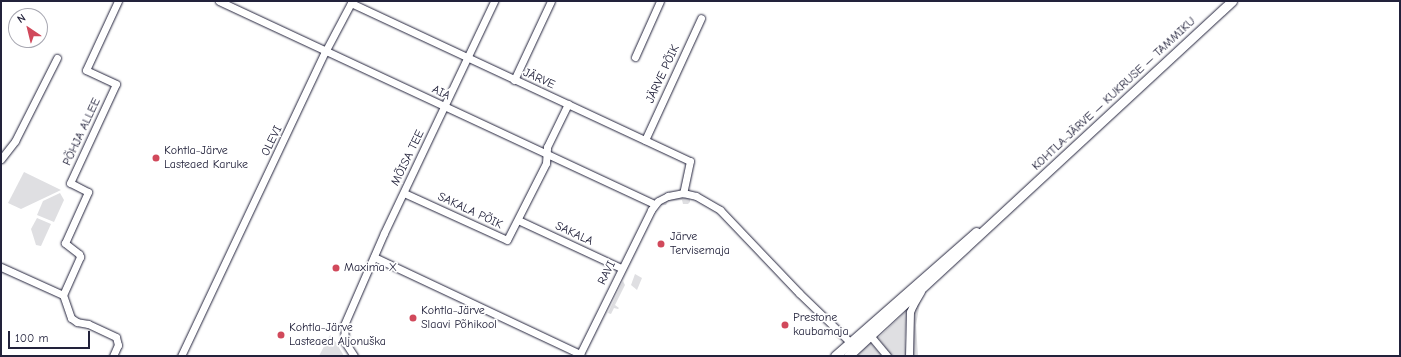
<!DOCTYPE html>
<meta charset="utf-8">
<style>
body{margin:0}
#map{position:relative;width:1401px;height:357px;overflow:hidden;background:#fff;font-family:"Comic Neue",sans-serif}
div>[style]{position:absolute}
.green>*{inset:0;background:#dfdfe2}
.roads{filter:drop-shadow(0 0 1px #22223b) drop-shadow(0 0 1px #22223b)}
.street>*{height:7px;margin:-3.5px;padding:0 3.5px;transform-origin:3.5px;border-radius:3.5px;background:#fff}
.secondary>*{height:9px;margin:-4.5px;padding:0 4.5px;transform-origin:4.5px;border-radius:4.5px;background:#fff}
.dots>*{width:11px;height:11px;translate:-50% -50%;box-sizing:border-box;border:2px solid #fff;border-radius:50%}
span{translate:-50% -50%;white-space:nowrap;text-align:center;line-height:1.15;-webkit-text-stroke:3.5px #fff;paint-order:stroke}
.street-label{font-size:12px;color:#22223b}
.poi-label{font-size:12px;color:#22223b}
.left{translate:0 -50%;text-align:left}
.frame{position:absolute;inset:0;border:2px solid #22223b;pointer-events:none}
.north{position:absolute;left:8px;top:8px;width:40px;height:40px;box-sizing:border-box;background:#fff;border:1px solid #a7a7b1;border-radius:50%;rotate:325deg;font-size:11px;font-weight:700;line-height:16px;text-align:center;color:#22223b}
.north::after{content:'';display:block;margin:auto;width:14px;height:18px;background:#d1495b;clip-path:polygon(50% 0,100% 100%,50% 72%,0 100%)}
.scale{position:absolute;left:8px;top:331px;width:82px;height:18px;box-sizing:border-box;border:2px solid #22223b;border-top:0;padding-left:5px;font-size:12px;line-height:14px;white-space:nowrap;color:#22223b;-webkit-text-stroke:3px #fff;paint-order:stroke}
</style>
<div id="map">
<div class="green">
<div style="clip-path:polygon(24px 172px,61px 190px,21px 209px,8px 203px)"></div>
<div style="clip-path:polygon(60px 193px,64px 200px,54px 222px,37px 215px,43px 201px)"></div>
<div style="clip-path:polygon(686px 196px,690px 198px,690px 202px,688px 204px,683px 204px,682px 200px,668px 201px,666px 205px,658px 205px,667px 200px)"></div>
<div style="clip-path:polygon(37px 218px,51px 224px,41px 246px,36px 245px,31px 229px)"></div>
<div style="clip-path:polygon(635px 274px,642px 278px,637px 290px,631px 285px)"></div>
<div style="clip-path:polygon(623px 281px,625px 285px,615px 305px,619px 308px,618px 309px,614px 308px,611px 314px,608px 313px)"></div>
<div style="clip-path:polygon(921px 297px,916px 325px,918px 356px,912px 356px,912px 314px)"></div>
<div style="clip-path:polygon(907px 310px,905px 339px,906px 356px,892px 356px,878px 338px)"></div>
<div style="clip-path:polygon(330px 335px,335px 341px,344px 356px,319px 356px)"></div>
<div style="clip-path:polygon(871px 343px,882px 356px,856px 356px,869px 344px)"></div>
</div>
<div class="roads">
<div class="street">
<div style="left:219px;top:1px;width:480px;rotate:25deg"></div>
<div style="left:351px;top:3px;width:374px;rotate:25deg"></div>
<div style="left:690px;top:161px;width:33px;rotate:102deg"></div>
<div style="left:635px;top:57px;width:61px;rotate:-65.9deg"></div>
<div style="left:514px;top:80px;width:87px;rotate:-64.9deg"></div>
<div style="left:645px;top:140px;width:134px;rotate:-65.3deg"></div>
<div style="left:1px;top:159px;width:23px;rotate:-52deg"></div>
<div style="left:15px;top:141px;width:93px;rotate:-63.2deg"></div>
<div style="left:404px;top:193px;width:113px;rotate:24.5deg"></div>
<div style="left:507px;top:240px;width:86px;rotate:-63.1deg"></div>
<div style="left:546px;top:163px;width:16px;rotate:-86deg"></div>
<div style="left:547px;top:147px;width:48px;rotate:-64deg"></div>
<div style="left:518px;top:220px;width:114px;rotate:25deg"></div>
<div style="left:374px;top:257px;width:228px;rotate:25.2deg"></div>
<div style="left:1px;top:267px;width:68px;rotate:24.3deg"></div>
<div style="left:868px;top:333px;width:30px;rotate:50deg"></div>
<div style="left:113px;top:356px;width:12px;rotate:-66deg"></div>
<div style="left:118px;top:345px;width:8px;rotate:-104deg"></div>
<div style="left:116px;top:337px;width:31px;rotate:-155deg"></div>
<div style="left:88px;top:324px;width:11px;rotate:-170deg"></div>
<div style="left:77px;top:322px;width:7px;rotate:-146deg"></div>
<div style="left:71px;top:318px;width:24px;rotate:-109deg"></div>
<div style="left:63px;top:295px;width:42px;rotate:-65.9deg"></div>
<div style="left:80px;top:257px;width:3px;rotate:-108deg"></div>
<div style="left:79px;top:254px;width:18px;rotate:-142deg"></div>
<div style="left:65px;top:243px;width:56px;rotate:-65.7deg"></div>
<div style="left:88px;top:192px;width:20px;rotate:-153deg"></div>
<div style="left:70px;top:183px;width:109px;rotate:-65.1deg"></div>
<div style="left:116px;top:84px;width:33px;rotate:-155deg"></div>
<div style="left:86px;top:70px;width:76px;rotate:-65.1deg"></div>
<div style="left:181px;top:356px;width:336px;rotate:-64.7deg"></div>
<div style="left:325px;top:52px;width:58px;rotate:-62.1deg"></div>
<div style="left:354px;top:356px;width:17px;rotate:-123deg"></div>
<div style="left:345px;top:342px;width:17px;rotate:-93deg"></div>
<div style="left:344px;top:325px;width:100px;rotate:-66.5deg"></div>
<div style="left:384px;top:233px;width:257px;rotate:-64.6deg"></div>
<div style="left:579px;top:356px;width:163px;rotate:-63.7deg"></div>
<div style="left:651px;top:210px;width:11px;rotate:-52deg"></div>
<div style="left:658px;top:201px;width:11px;rotate:-27deg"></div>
<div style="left:668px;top:196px;width:15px;rotate:-11deg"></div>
<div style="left:683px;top:193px;width:13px;rotate:13deg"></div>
<div style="left:696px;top:196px;width:28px;rotate:30deg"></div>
<div style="left:720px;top:210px;width:115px;rotate:46.4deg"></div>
<div style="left:799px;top:293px;width:75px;rotate:43.9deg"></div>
<div style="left:909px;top:356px;width:44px;rotate:-88.7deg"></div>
<div style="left:910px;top:312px;width:8px;rotate:-67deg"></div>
<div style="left:913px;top:305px;width:16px;rotate:-60deg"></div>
</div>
<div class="secondary">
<div style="left:835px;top:356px;width:188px;rotate:-41.3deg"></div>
<div style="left:848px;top:356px;width:523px;rotate:-42.75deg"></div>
</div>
</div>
<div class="dots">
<div style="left:156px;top:158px;background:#d1495b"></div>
<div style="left:661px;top:244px;background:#d1495b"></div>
<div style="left:336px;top:268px;background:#d1495b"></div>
<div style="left:413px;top:318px;background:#d1495b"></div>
<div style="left:785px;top:325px;background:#d1495b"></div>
<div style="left:281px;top:335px;background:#d1495b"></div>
</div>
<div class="street-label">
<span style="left:663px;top:74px;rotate:-65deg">JÄRVE PÕIK</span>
<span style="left:539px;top:79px;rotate:24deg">JÄRVE</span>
<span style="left:441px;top:93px;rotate:25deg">AIA</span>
<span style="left:1114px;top:94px;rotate:-43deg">KOHTLA-JÄRVE — KUKRUSE — TAMMIKU</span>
<span style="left:82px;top:132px;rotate:-65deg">PÕHJA ALLEE</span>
<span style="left:272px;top:141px;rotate:-64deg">OLEVI</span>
<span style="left:408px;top:158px;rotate:-64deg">MÕISA TEE</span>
<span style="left:470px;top:211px;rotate:25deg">SAKALA PÕIK</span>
<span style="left:574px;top:234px;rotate:25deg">SAKALA</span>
<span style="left:607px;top:273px;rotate:-64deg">RAVI</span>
</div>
<div class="poi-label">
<span class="left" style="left:164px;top:158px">Kohtla-Järve<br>Lasteaed Karuke</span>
<span class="left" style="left:670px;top:244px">Järve<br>Tervisemaja</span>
<span class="left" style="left:344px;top:268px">Maxima X</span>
<span class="left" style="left:421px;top:318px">Kohtla-Järve<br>Slaavi Põhikool</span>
<span class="left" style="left:793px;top:325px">Prestone<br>kaubamaja</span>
<span class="left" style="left:289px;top:335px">Kohtla-Järve<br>Lasteaed Aljonuška</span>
</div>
<div class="frame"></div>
<div class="north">N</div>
<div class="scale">100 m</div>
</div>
